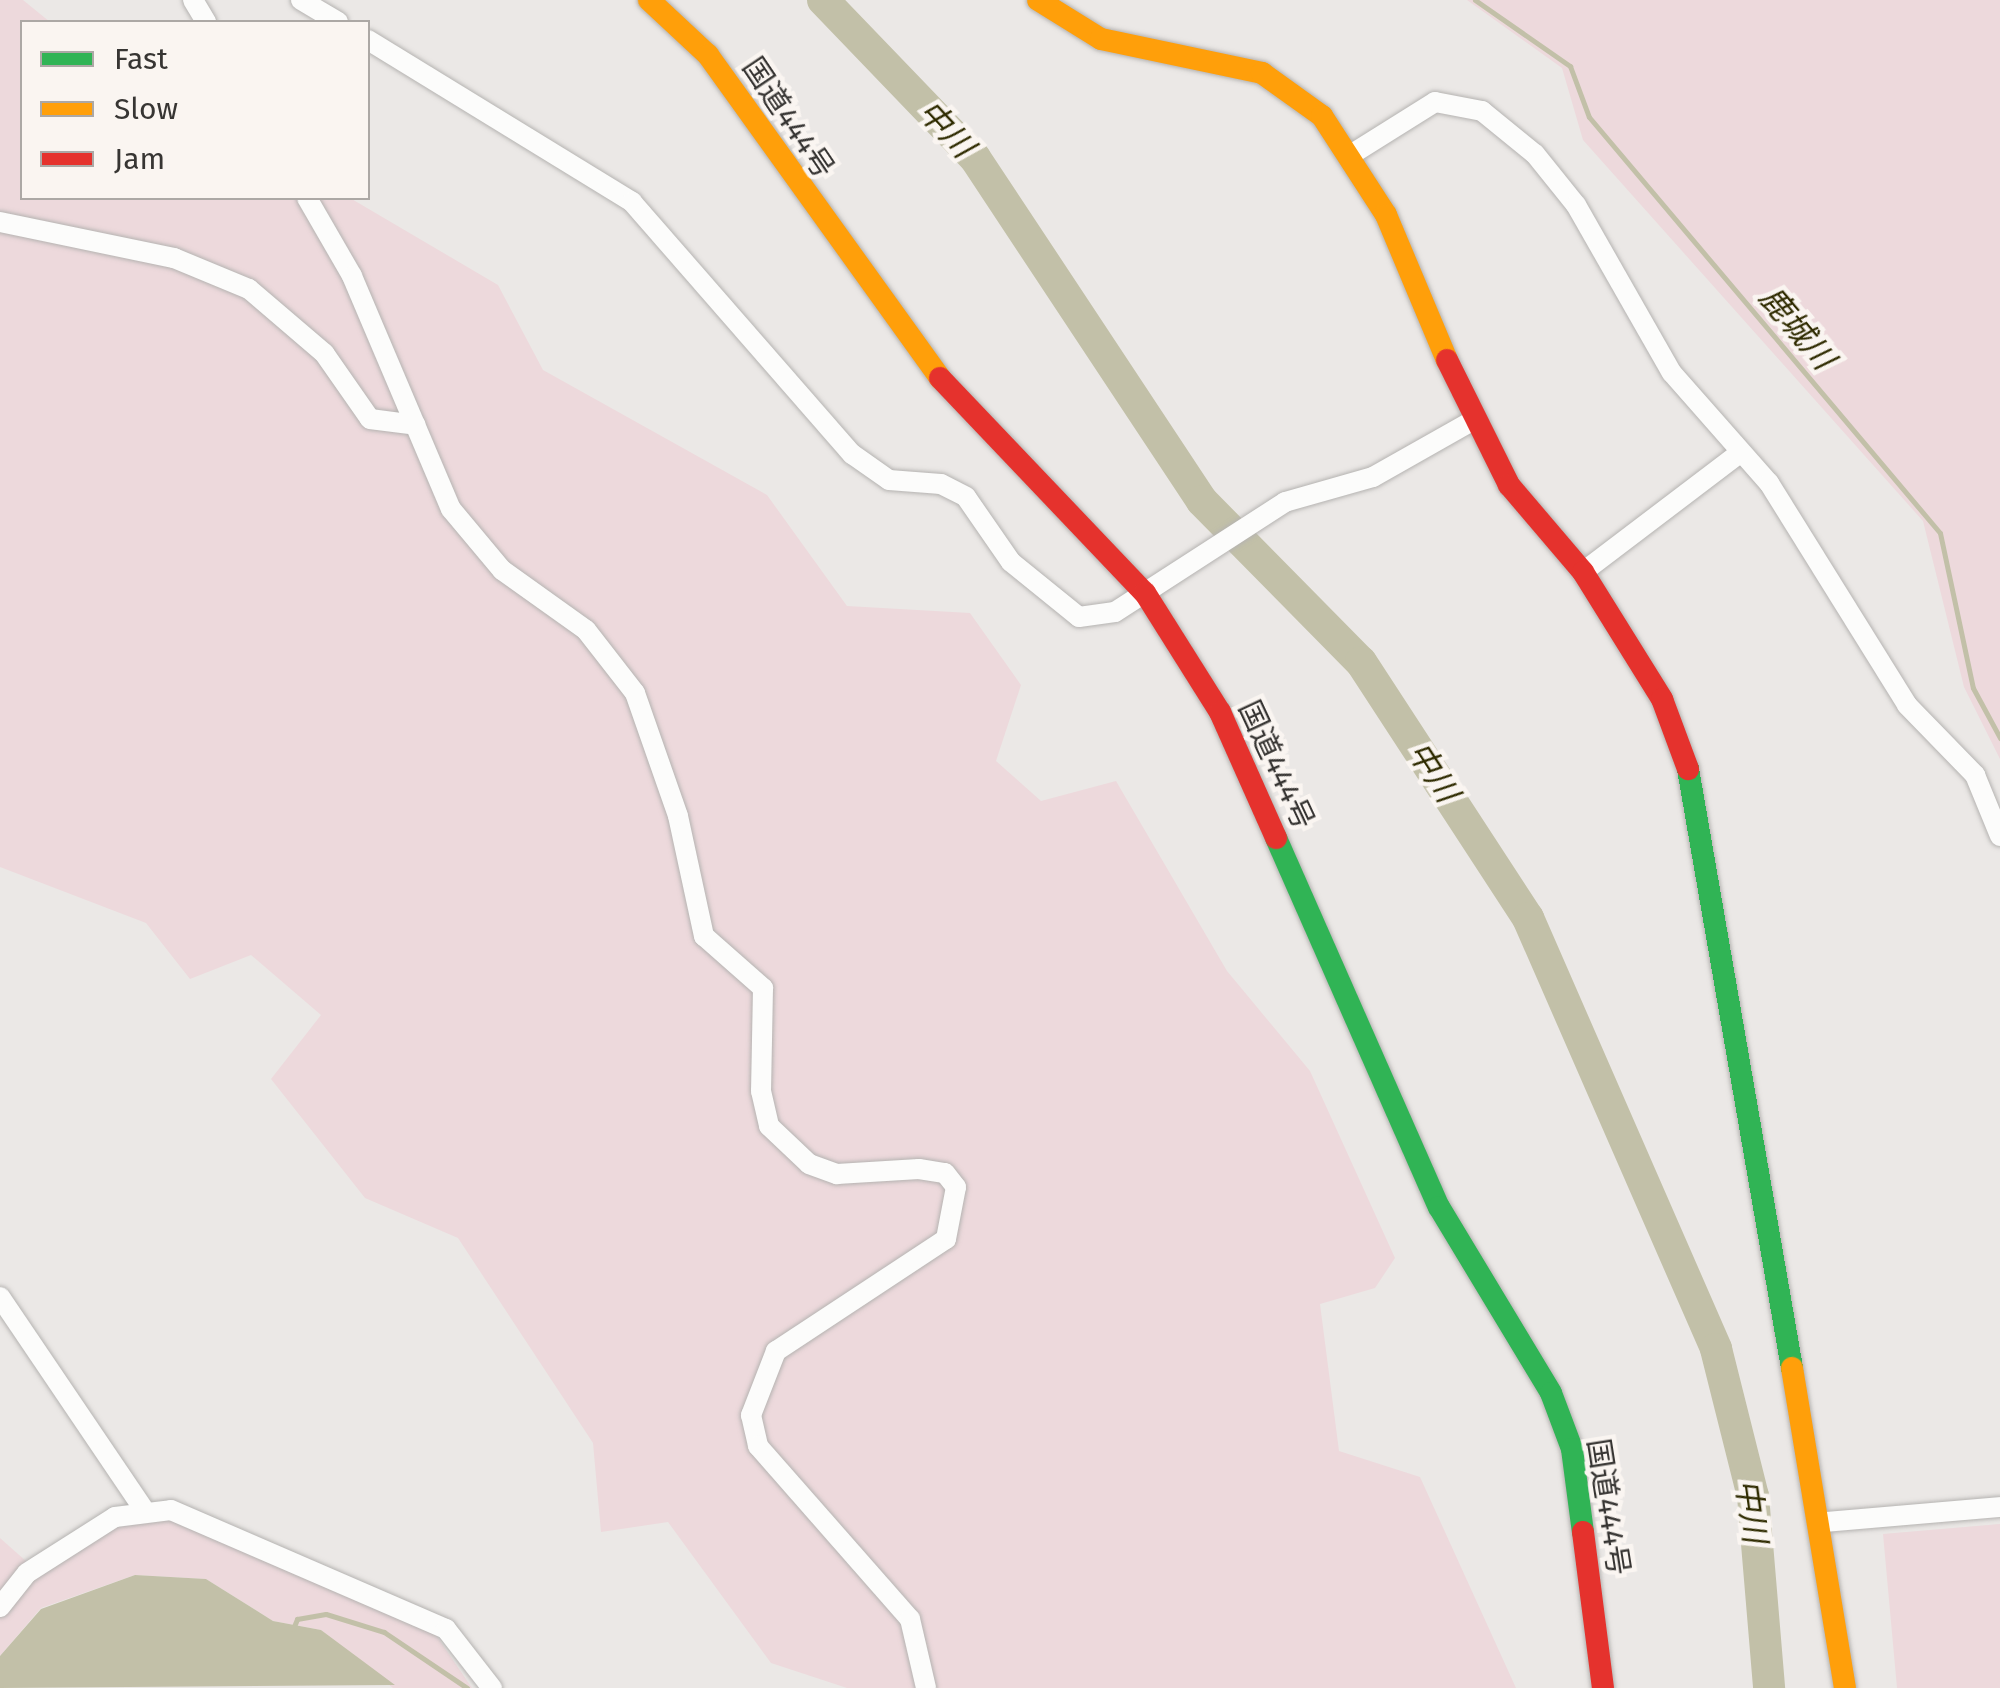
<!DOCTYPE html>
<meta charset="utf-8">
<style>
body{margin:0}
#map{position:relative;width:2000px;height:1688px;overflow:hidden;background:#ebe8e6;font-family:"Fira Sans","Noto Sans JP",sans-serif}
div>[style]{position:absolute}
.green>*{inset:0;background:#edd9dc}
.water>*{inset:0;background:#c2c0a8}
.stream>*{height:5px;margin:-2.5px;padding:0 2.5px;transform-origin:2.5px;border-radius:2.5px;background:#c2c0a8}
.river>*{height:32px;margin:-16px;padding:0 16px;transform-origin:16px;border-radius:16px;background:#c2c0a8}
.roads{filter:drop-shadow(0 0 2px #b5b3b1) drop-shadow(0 0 2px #b5b3b1)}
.street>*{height:20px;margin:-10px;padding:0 10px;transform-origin:10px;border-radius:10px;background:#fcfcfb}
.fast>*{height:22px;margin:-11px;padding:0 11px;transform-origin:11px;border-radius:11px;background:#30b455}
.slow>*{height:22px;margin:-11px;padding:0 11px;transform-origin:11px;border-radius:11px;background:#ff9f0a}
.jam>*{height:22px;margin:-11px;padding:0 11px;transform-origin:11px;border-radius:11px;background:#e5322d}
span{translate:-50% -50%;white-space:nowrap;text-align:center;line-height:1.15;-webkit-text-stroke:9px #faf5f1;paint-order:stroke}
.street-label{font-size:30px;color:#373533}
.water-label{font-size:32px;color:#2f2b00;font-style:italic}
.legend{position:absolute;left:20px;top:20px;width:350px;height:180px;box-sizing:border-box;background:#faf5f1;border:2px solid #aca8a5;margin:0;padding:12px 18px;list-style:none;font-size:30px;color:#373533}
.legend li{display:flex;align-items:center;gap:20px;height:50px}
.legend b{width:50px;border:2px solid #aca8a5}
</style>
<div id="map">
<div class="green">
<div style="clip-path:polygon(0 0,23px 0,50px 22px,22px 22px,22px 198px,350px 198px,498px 285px,543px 370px,767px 495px,847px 606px,970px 613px,1021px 685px,996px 761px,1041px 801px,1116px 781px,1227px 971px,1310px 1071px,1395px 1258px,1375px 1288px,1320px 1304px,1339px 1451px,1420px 1477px,1516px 1688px,847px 1688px,771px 1663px,668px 1522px,601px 1532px,593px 1443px,458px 1238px,365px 1198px,271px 1079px,321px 1015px,251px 955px,190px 979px,146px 923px,0 867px)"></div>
<div style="clip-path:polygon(1467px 0,2000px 0,2000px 759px,1964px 687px,1923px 521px,1583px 140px,1562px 68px)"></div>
<div style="clip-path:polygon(172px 1518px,436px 1635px,472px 1688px,393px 1688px,321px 1630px,273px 1621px,206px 1579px,135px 1575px,41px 1608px,0 1656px,0 1538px,27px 1562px,88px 1522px)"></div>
<div style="clip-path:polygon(2000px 1524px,2000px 1688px,1897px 1688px,1883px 1534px)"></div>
</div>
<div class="water">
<div style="clip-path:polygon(135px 1575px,206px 1579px,273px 1621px,321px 1630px,395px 1685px,0 1688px,0 1656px,41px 1609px)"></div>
</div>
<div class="stream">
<div style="left:1475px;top:0;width:116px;rotate:34.8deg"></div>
<div style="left:1570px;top:66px;width:54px;rotate:69.6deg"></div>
<div style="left:1589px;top:117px;width:544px;rotate:49.84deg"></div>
<div style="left:1940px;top:533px;width:158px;rotate:78deg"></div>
<div style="left:1973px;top:688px;width:57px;rotate:61.6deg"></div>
<div style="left:293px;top:1629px;width:11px;rotate:-68deg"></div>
<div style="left:297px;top:1619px;width:29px;rotate:-10deg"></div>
<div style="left:326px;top:1614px;width:61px;rotate:17.2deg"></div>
<div style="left:384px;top:1632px;width:100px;rotate:34deg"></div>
</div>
<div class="river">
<div style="left:823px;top:0;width:219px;rotate:46.1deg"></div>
<div style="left:975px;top:158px;width:411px;rotate:56.5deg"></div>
<div style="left:1202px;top:501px;width:226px;rotate:45.4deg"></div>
<div style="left:1361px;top:662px;width:306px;rotate:56.9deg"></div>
<div style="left:1528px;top:918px;width:470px;rotate:66.4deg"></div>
<div style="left:1716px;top:1349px;width:152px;rotate:75.9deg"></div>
<div style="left:1753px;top:1496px;width:193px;rotate:85.2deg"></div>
</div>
<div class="roads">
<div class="street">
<div style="left:193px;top:0;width:26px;rotate:59deg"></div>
<div style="left:301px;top:0;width:43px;rotate:30.7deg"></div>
<div style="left:368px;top:40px;width:310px;rotate:31.5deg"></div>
<div style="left:632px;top:202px;width:335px;rotate:48.9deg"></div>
<div style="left:852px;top:454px;width:45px;rotate:35.1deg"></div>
<div style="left:889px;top:480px;width:52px;rotate:4.4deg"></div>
<div style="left:941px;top:484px;width:28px;rotate:27deg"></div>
<div style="left:966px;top:497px;width:79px;rotate:55.3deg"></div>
<div style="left:1011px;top:562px;width:87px;rotate:39deg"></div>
<div style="left:1079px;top:617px;width:36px;rotate:-8deg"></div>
<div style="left:1115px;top:612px;width:202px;rotate:-32.9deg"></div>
<div style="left:1285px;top:502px;width:91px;rotate:-15.9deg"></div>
<div style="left:1373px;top:477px;width:114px;rotate:-29.5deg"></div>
<div style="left:1352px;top:154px;width:98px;rotate:-32.1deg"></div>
<div style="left:1435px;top:102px;width:48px;rotate:10.8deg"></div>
<div style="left:1482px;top:111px;width:68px;rotate:39.1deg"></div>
<div style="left:1535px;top:154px;width:65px;rotate:51.2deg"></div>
<div style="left:1576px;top:205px;width:193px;rotate:60.3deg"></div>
<div style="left:1672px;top:373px;width:147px;rotate:48.6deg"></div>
<div style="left:1769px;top:483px;width:261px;rotate:58.1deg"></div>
<div style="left:1907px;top:705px;width:98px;rotate:45.8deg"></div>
<div style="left:1975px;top:775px;width:66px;rotate:67.7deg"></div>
<div style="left:307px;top:198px;width:90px;rotate:60deg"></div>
<div style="left:352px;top:276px;width:253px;rotate:67deg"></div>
<div style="left:451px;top:509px;width:80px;rotate:50.1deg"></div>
<div style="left:502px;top:570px;width:103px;rotate:35.5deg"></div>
<div style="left:586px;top:630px;width:80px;rotate:52.1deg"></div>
<div style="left:635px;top:693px;width:130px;rotate:70.7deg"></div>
<div style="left:678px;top:816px;width:123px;rotate:77.8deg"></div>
<div style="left:704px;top:936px;width:79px;rotate:41.4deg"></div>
<div style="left:763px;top:988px;width:103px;rotate:91.1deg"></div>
<div style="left:761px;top:1091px;width:36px;rotate:77deg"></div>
<div style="left:769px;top:1126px;width:55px;rotate:43.5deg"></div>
<div style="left:809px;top:1164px;width:30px;rotate:20deg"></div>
<div style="left:837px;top:1174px;width:82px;rotate:-3.5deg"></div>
<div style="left:919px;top:1169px;width:26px;rotate:9deg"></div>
<div style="left:945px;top:1173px;width:18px;rotate:52deg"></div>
<div style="left:956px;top:1187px;width:53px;rotate:100.9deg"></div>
<div style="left:946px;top:1239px;width:204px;rotate:146.6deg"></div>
<div style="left:776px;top:1351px;width:69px;rotate:111.3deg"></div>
<div style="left:751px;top:1415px;width:32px;rotate:77deg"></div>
<div style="left:758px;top:1446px;width:230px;rotate:48.7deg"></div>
<div style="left:910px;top:1619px;width:71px;rotate:76.9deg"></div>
<div style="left:0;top:222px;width:178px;rotate:11.7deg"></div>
<div style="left:174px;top:258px;width:81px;rotate:22.5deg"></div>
<div style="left:249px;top:289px;width:99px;rotate:40.5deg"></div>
<div style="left:324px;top:353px;width:80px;rotate:55.1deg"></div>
<div style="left:370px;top:419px;width:46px;rotate:7.4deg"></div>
<div style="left:1583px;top:572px;width:198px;rotate:-37.2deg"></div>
<div style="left:0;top:1297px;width:254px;rotate:55.9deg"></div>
<div style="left:1825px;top:1522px;width:176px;rotate:-4.9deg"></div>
<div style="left:0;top:1607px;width:43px;rotate:-51.5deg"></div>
<div style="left:27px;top:1573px;width:104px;rotate:-32.5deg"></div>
<div style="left:115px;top:1517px;width:56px;rotate:-7.1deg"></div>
<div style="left:171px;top:1510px;width:300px;rotate:23.4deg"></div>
<div style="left:446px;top:1629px;width:75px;rotate:52.1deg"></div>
</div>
<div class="fast">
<div style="left:1688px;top:769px;width:608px;rotate:80.15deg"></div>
<div style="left:1276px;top:838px;width:403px;rotate:66.2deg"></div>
<div style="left:1439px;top:1207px;width:217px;rotate:58.9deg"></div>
<div style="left:1551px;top:1393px;width:60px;rotate:69.4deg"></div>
<div style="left:1572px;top:1449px;width:84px;rotate:82.5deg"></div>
</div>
<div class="slow">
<div style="left:649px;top:0;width:81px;rotate:43deg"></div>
<div style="left:708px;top:55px;width:398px;rotate:54.3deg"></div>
<div style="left:1038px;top:0;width:74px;rotate:31.8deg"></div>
<div style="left:1101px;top:39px;width:165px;rotate:11.9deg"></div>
<div style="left:1262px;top:73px;width:74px;rotate:35.6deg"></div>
<div style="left:1322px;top:116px;width:118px;rotate:57.1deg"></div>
<div style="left:1386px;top:215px;width:157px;rotate:67.2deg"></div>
<div style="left:1792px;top:1368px;width:324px;rotate:80.6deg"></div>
</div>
<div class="jam">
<div style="left:1447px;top:360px;width:140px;rotate:63.6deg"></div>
<div style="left:1509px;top:485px;width:114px;rotate:49.6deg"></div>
<div style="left:1583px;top:572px;width:150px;rotate:58.1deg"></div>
<div style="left:1662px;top:699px;width:75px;rotate:69.6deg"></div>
<div style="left:940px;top:378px;width:297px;rotate:46.4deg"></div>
<div style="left:1145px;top:593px;width:141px;rotate:57.8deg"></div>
<div style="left:1220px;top:712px;width:138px;rotate:66deg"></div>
<div style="left:1583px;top:1532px;width:157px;rotate:82.7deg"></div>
</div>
</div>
<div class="street-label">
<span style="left:788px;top:118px;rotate:56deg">国道444号</span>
<span style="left:1276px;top:765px;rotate:65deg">国道444号</span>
<span style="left:1608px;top:1507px;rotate:81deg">国道444号</span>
</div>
<div class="water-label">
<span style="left:946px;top:129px;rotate:47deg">中川</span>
<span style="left:1797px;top:328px;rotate:50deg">鹿城川</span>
<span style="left:1433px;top:772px;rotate:57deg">中川</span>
<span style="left:1751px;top:1511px;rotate:82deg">中川</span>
</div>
<ul class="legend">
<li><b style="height:12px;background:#30b455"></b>Fast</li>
<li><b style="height:12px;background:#ff9f0a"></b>Slow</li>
<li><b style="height:12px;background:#e5322d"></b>Jam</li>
</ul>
</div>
